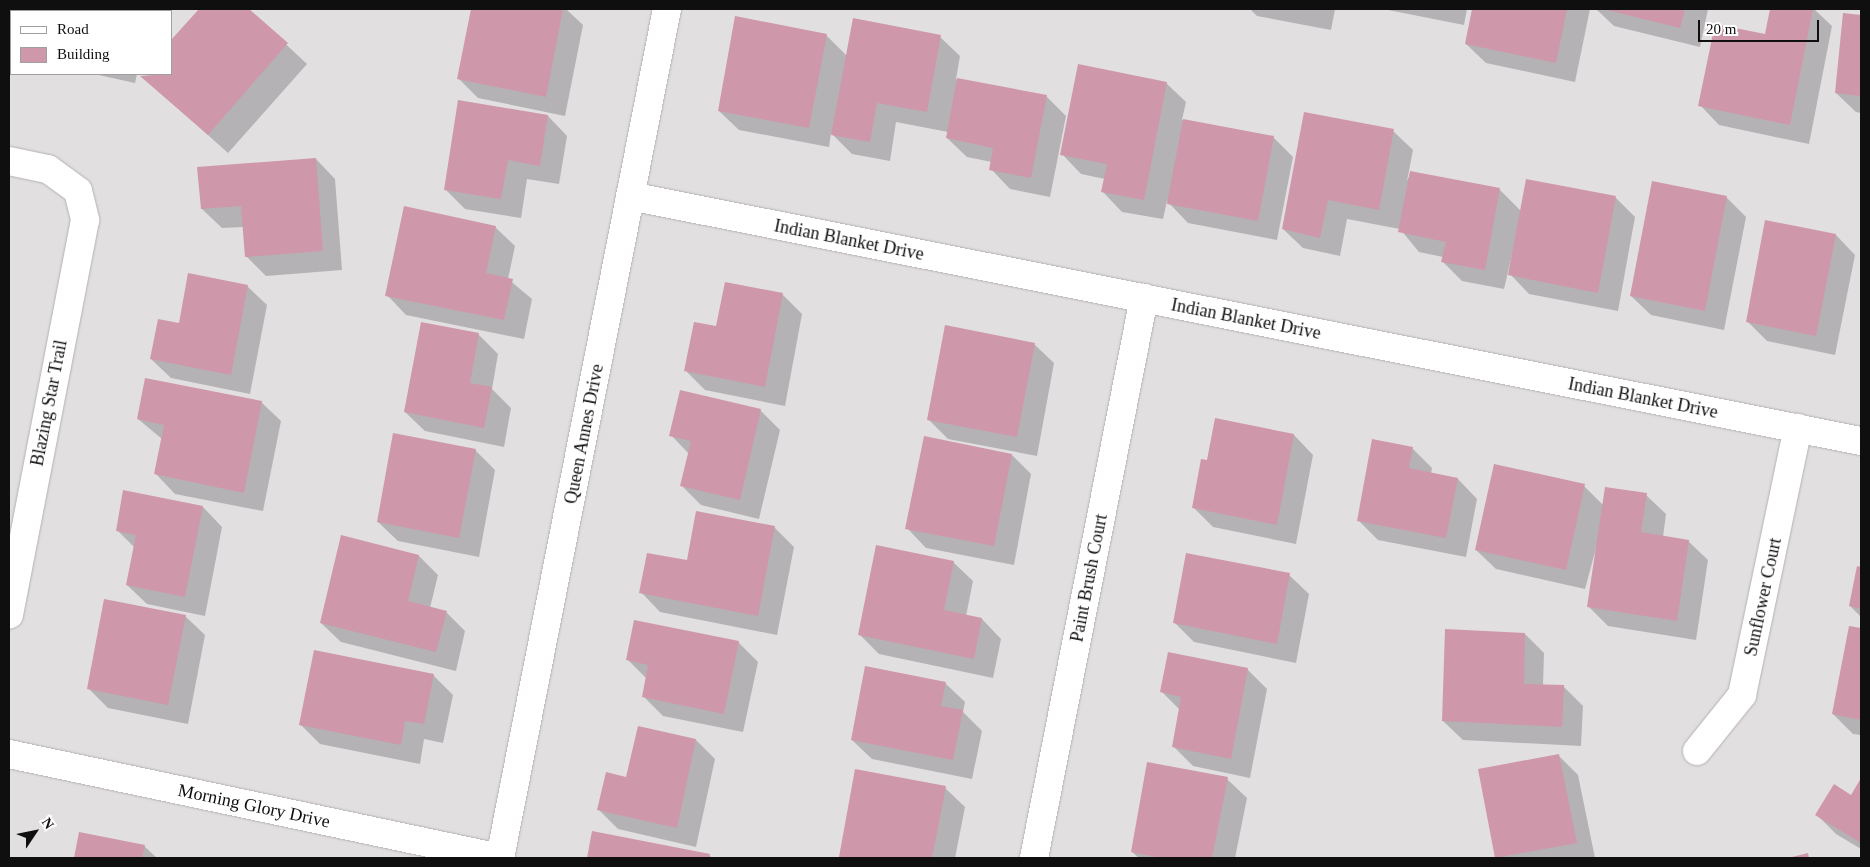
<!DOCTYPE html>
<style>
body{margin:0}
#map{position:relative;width:1870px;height:867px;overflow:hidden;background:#e2dfe1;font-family:"Times New Roman",serif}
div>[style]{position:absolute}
.shadow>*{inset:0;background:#0003}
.building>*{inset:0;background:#cf97aa}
.roads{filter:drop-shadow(0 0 1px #b4b1b3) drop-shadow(0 0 1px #b4b1b3)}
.minor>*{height:28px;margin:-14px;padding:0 14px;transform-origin:14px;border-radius:14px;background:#fff}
span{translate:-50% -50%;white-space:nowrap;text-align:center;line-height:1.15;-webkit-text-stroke:4px #fff;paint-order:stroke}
.street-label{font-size:18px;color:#100f10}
.frame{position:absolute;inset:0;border:10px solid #100f10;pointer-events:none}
.legend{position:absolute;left:10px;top:10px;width:162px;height:65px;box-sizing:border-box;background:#fff;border:1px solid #9f9f9f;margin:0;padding:6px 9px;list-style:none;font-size:15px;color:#100f10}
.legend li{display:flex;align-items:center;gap:10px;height:25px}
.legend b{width:25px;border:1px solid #9f9f9f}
.north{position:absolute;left:10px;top:807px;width:50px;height:50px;-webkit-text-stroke:4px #fff;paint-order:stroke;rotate:56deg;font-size:14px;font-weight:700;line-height:20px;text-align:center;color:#100f10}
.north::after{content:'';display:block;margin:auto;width:18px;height:22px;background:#100f10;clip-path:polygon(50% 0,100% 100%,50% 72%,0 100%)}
.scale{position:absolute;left:1698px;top:20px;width:121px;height:22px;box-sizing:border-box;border:2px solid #100f10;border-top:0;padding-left:6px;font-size:15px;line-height:18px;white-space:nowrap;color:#100f10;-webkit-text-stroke:4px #fff;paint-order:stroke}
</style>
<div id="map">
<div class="shadow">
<div style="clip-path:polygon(9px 9px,26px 9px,11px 11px,11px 69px)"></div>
<div style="clip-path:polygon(34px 9px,151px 9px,33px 11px)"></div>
<div style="clip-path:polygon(201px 9px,248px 9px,307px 64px,228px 153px,142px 76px,171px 74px,171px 42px)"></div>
<div style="clip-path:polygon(472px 9px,566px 9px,583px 25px,565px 116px,478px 98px,459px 79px)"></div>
<div style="clip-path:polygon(1250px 9px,1335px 9px,1331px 30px,1257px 16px)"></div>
<div style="clip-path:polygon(1383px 9px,1467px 9px,1464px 25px)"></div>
<div style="clip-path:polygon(1473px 9px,1590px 9px,1575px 82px,1486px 63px,1466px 44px)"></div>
<div style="clip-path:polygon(1596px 9px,1708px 9px,1700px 47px,1614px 26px)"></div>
<div style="clip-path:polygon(1771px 9px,1814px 9px,1832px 26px,1809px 144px,1719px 125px,1700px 105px,1766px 36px)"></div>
<div style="clip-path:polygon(1844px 15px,1861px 17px,1861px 113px,1856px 112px,1836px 93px)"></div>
<div style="clip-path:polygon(827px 36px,847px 56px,940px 37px,960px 56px,956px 79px,1046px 96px,1066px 116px,1050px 197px,1010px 189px,991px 169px,992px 162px,967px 157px,947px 138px,948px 132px,896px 122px,890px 161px,852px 154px,831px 133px,829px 147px,739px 130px,719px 111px)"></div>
<div style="clip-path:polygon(94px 74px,137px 74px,135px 83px)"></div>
<div style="clip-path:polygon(1166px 83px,1186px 102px,1182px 120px,1273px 137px,1293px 157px,1277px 240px,1188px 223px,1167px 201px,1163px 219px,1122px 212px,1103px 192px,1105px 179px,1081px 174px,1062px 154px)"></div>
<div style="clip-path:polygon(548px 116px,567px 136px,559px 184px,527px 179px,521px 218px,465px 209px,445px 189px)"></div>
<div style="clip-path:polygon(1393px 131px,1413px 150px,1407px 181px,1411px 172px,1500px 190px,1521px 211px,1527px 180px,1616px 198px,1635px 217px,1618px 311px,1529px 294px,1510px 274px,1520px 221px,1504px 289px,1462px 281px,1442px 261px,1443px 257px,1419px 252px,1400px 229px,1347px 219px,1340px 256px,1303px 248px,1283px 229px)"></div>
<div style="clip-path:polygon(316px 159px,335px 179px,342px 270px,266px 276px,246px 256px,244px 227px,222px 228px,202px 209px,199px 168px)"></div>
<div style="clip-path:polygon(1726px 197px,1746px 217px,1724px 330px,1651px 315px,1631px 296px)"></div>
<div style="clip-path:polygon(495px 227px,515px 246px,508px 279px,532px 299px,524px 339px,406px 315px,387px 295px)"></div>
<div style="clip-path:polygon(1836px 235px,1855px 255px,1835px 355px,1767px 341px,1747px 321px)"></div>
<div style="clip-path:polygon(247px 286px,267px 305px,250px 394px,171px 378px,151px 359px,180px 325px)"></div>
<div style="clip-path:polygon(783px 295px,802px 314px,785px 406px,705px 390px,686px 371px)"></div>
<div style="clip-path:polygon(478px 334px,498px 354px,492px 389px,511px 408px,504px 447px,425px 431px,405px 412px)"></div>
<div style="clip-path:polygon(1034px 344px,1054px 363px,1037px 456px,948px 439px,928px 419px)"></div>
<div style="clip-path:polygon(261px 402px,281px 421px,263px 511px,175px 494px,156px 474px,162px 439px,138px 419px)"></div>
<div style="clip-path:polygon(760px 410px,780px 430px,759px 519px,701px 505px,682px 486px,689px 454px,671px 435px)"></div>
<div style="clip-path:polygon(1216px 419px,1294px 435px,1313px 455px,1296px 544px,1213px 527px,1194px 508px,1208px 462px)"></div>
<div style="clip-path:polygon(1412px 448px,1432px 468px,1431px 474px,1458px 479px,1477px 499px,1466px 557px,1378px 540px,1358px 520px)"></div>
<div style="clip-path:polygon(475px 450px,495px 470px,479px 557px,398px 541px,378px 522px)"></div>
<div style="clip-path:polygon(1012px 455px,1031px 474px,1014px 565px,926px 548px,907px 528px)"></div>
<div style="clip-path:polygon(1584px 486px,1603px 505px,1646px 495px,1666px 514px,1663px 537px,1688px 541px,1708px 560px,1696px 640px,1608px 626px,1588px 606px,1598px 541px,1585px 589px,1496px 569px,1476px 550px)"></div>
<div style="clip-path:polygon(124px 491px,203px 507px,222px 527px,205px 616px,147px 604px,127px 585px,134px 547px,117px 530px)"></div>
<div style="clip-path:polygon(774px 527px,794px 547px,777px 635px,660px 612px,641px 592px)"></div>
<div style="clip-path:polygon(419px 556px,438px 575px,430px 608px,446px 612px,465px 631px,456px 671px,341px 642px,321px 623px)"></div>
<div style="clip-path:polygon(953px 562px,973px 581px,966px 616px,982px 619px,1001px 639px,993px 678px,879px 654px,860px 635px)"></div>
<div style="clip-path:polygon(1858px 568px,1861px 568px,1861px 617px,1850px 606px)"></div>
<div style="clip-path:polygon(1289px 575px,1309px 594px,1296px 663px,1194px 642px,1174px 622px)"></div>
<div style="clip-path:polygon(185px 616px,205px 635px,188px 724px,108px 708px,88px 688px)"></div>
<div style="clip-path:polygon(1850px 627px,1861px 629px,1861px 735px,1853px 734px,1833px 714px)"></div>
<div style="clip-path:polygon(1525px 634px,1544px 653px,1543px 686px,1563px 686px,1583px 706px,1581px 746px,1463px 740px,1443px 721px)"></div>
<div style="clip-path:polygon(738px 642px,758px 662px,743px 732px,663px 716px,644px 697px,647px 679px,628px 660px)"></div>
<div style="clip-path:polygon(1247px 669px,1267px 689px,1250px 778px,1193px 766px,1173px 746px,1180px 710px,1162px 692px)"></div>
<div style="clip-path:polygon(433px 675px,453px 695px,443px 743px,424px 739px,420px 764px,320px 744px,301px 725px)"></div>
<div style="clip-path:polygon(945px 683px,965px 702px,963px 712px,982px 731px,972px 779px,872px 759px,852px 740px)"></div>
<div style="clip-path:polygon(696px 740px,715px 759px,696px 847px,618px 829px,599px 810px,627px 778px)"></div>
<div style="clip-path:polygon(1558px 755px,1578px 775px,1595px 858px,1496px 858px,1479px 770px)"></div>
<div style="clip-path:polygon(1227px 779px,1247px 798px,1235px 858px,1139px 858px,1132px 852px)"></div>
<div style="clip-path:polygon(1861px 780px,1861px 849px,1836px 834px,1817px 815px,1851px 797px)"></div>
<div style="clip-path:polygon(945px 788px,965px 807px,955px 858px,840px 856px)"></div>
<div style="clip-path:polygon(593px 832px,709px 855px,712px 858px,589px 858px)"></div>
<div style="clip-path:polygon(80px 833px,144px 846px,157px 858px,75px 858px)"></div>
</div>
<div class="building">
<div style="clip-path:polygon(32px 9px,127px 9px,32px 11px)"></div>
<div style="clip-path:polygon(199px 9px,249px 9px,288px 43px,208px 135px,140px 76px,171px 74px,171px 40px)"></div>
<div style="clip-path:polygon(471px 9px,563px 9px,546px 97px,457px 79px)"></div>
<div style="clip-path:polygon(1472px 9px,1567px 9px,1556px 63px,1465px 44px)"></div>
<div style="clip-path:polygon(1603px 9px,1685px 9px,1680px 28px)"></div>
<div style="clip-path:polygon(1770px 9px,1813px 9px,1790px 125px,1698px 106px,1715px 24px,1765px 34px)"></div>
<div style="clip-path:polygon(1843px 13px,1861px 15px,1861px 96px,1835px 93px)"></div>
<div style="clip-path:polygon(735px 16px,827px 34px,809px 128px,718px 111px)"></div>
<div style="clip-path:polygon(853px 18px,941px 35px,927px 112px,877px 103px,870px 142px,831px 135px)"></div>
<div style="clip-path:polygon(1078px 64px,1167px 82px,1144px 200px,1101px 192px,1107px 164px,1060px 155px)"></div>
<div style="clip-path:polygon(957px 78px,1047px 95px,1031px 178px,989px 170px,993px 148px,946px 138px)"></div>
<div style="clip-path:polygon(458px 100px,548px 115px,540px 166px,508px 160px,501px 199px,444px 190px)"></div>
<div style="clip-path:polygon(1304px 112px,1394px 129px,1379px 210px,1328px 200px,1320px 238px,1282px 229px)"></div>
<div style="clip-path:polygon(1183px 119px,1274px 136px,1258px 221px,1167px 204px)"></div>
<div style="clip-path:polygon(316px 158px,323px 251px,245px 257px,241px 206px,201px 209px,197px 167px)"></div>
<div style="clip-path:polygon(1410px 171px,1500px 188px,1485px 270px,1441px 262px,1446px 242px,1398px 232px)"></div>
<div style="clip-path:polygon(1526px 179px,1616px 196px,1598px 293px,1508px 275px)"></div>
<div style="clip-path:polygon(1652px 181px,1727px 196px,1705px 311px,1630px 296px)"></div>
<div style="clip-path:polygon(404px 206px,496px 226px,486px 273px,513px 279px,504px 320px,385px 296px)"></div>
<div style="clip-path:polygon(1765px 220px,1836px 234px,1816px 336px,1746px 322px)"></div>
<div style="clip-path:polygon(188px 273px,248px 285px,231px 375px,150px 359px,158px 319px,179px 323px)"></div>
<div style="clip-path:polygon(725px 282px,783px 293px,765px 387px,684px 371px,694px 322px,716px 326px)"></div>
<div style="clip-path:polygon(421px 322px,479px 333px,470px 383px,492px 387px,484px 428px,404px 412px)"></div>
<div style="clip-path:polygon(945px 325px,1035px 343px,1017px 437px,927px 420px)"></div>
<div style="clip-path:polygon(145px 378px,262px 401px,244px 493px,154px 474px,164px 425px,137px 419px)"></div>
<div style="clip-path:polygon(680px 390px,761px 409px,740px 500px,680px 486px,691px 441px,669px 436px)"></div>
<div style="clip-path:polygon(1215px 418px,1294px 434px,1277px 525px,1192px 508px,1201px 459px,1207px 460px)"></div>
<div style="clip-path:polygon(393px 433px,476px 449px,459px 538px,377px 522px)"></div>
<div style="clip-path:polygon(924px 436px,1012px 454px,994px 546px,905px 529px)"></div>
<div style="clip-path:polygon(1372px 439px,1413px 447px,1409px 468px,1458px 478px,1446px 538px,1357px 521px)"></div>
<div style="clip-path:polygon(1494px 464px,1585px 484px,1566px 570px,1475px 550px)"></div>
<div style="clip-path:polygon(1605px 487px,1647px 493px,1641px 532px,1689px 540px,1677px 621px,1587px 607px)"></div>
<div style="clip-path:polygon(123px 490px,203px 506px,185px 597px,126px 585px,136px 535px,116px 531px)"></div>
<div style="clip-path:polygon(696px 511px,775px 526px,758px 616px,639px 593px,647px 553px,687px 560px)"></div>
<div style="clip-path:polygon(341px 535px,419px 555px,408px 601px,447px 611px,436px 652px,320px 623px)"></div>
<div style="clip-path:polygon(876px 545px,954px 561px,944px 610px,982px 618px,974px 659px,858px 635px)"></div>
<div style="clip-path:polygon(1186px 553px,1290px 573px,1277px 644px,1173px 623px)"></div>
<div style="clip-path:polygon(1857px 566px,1861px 567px,1861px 609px,1849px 606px)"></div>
<div style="clip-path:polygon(104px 599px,186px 615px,168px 705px,87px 689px)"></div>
<div style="clip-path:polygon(634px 620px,739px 641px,724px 714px,642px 697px,648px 665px,626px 660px)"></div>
<div style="clip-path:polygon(1849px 626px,1861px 628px,1861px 720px,1832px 714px)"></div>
<div style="clip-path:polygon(1445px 629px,1525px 633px,1524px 684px,1564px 685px,1562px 727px,1442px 721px)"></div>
<div style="clip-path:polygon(314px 650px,434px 674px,424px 724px,405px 721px,401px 745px,299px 725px)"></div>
<div style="clip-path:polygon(1168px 652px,1248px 668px,1231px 759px,1172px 747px,1181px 697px,1160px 692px)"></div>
<div style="clip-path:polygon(865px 666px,946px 682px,941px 706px,963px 710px,953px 760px,851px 740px)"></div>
<div style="clip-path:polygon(638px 726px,696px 739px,677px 828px,597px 810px,606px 772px,626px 777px)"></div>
<div style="clip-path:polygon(1559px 754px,1577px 843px,1495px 858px,1478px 769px)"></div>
<div style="clip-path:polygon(1147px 762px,1228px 777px,1212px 858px,1161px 858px,1131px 852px)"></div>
<div style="clip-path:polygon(855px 769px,946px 786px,932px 858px,839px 857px)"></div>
<div style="clip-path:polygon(1861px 778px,1861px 843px,1815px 815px,1834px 784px,1851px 795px)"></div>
<div style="clip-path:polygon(592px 831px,710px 854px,709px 858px,587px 858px)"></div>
<div style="clip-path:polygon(79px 832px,145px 845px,142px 858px,74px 858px)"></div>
<div style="clip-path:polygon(1808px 853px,1809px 858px,1788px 858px)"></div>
</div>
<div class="roads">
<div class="minor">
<div style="left:9px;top:161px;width:40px;rotate:12deg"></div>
<div style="left:48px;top:169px;width:37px;rotate:36deg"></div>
<div style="left:78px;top:191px;width:30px;rotate:76deg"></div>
<div style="left:85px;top:220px;width:402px;rotate:100.9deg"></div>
<div style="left:630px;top:196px;width:1255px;rotate:11.26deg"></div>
<div style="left:1697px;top:751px;width:72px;rotate:-51.2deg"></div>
<div style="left:1742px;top:695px;width:273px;rotate:-78.2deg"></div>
<div style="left:9px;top:754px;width:502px;rotate:11.96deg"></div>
<div style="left:500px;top:858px;width:865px;rotate:-78.87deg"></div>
<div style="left:1034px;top:858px;width:571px;rotate:-78.89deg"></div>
</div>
</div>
<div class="street-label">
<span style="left:849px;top:240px;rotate:11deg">Indian Blanket Drive</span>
<span style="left:1246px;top:319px;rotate:11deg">Indian Blanket Drive</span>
<span style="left:1643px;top:398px;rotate:11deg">Indian Blanket Drive</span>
<span style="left:49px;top:403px;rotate:-79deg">Blazing Star Trail</span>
<span style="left:584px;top:434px;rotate:-79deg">Queen Annes Drive</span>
<span style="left:1089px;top:578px;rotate:-79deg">Paint Brush Court</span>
<span style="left:1763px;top:597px;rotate:-78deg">Sunflower Court</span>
<span style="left:254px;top:806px;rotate:12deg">Morning Glory Drive</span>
</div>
<div class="frame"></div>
<ul class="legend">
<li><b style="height:6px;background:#fff"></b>Road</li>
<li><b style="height:14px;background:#cf97aa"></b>Building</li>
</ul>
<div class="north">N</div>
<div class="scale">20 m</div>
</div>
